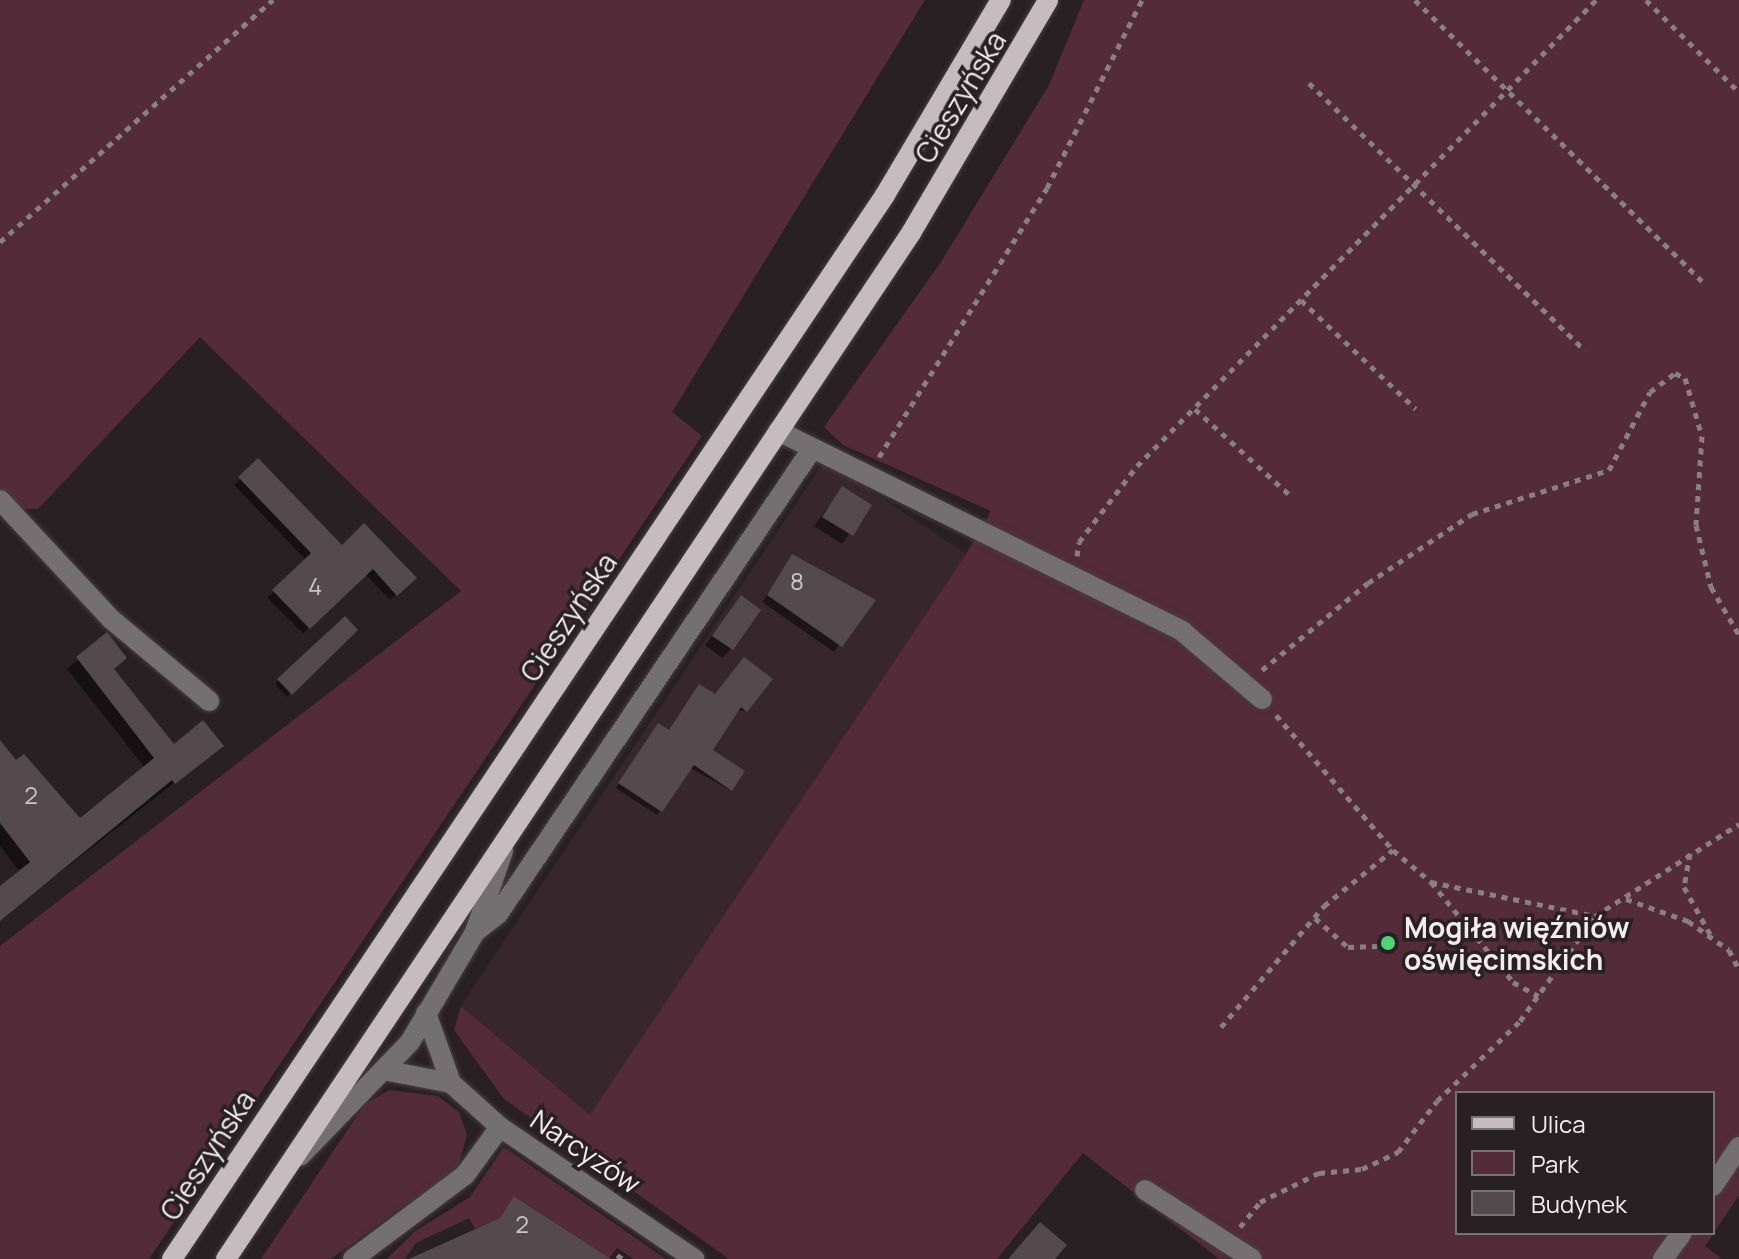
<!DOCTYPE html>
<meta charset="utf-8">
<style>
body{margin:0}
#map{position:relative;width:1739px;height:1259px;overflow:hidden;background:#292023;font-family:Manrope,sans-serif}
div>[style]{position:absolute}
.built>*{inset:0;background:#37272c}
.green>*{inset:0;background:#542b38}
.shadow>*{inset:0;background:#0007}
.building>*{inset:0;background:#544a4d}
.path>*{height:5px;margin-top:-2.5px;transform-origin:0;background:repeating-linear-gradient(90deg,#888082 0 6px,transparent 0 12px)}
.roads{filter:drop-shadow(0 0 2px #453d3f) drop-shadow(0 0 2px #453d3f)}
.minor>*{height:20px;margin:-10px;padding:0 10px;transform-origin:10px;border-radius:10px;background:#746f70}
.major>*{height:20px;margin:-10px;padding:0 10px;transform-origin:10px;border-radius:10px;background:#c6bcbf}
.dots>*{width:22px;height:22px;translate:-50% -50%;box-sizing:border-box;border:4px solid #292023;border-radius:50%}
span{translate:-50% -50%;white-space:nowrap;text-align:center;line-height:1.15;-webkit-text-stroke:7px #292023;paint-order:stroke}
.number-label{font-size:24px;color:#cac4c5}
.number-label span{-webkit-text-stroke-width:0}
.street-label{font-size:28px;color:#f2eced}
.poi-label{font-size:28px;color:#f2eced;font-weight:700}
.left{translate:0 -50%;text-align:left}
.legend{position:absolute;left:1455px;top:1091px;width:260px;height:144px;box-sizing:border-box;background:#292023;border:2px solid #797274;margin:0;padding:10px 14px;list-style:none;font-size:24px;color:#f2eced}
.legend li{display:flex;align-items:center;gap:16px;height:40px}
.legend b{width:40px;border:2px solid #797274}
</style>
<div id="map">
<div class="built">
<div style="clip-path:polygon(825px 460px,966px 554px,590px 1115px,461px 1006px)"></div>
</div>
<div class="green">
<div style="clip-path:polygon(0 0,925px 0,672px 412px,702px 436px,149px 1259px,0 1259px,0 946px,461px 591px,200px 337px,38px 509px,0 509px)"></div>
<div style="clip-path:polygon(evenodd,1084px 0,1739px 0,1739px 1195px,1705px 1246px,1722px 1259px,1219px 1259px,1083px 1153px,997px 1259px,729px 1259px,504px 1099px,454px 1030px,461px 1006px,590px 1115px,966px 554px,991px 511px,843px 445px,824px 427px,941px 262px,1049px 85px,1084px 0,1457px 1093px,1713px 1093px,1713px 1233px,1457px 1233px,1457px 1093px)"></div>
<div style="clip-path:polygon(389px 1090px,438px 1096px,459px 1112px,467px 1135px,458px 1167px,331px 1259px,261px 1259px,364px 1105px)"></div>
<div style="clip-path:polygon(503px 1148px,507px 1149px,666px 1259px,634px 1259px,617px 1248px,609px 1258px,515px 1196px,500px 1218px,475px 1229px,469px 1218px,416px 1243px,405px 1259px,387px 1259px,414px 1232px,470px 1197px)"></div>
</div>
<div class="shadow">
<div style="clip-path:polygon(258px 461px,341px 548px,414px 577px,390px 600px,365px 574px,303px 633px,267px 598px,306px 560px,234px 485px)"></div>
<div style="clip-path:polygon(842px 488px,870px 505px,842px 544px,814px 526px)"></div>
<div style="clip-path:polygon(793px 557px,873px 600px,834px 652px,762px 602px)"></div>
<div style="clip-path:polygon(741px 598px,731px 649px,722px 658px,705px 645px)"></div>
<div style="clip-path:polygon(345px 619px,355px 630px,287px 697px,275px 684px)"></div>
<div style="clip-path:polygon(107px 635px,113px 669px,173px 747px,221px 746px,0 920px,0 889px,20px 872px,0 846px,0 743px,15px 763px,24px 756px,80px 820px,145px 768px,67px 669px)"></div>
<div style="clip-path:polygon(740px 663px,746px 711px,737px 711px,711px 751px,730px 790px,690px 768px,657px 815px,616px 788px,654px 729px,668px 732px,714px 696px)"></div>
</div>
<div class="building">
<div style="clip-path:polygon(258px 458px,342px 545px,364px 523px,417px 578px,397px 596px,373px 569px,310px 629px,272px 590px,311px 553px,238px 477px)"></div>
<div style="clip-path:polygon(842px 486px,872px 505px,853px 536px,822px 517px)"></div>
<div style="clip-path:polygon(792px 554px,876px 600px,842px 647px,767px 595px)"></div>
<div style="clip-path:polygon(741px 595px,761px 610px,733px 650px,712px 636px)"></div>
<div style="clip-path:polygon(345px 616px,358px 630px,292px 695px,277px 679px)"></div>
<div style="clip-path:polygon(107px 632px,127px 658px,114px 669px,174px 744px,203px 720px,224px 746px,175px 784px,172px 780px,0 921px,0 886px,30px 862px,0 823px,0 740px,16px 760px,24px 754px,80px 818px,154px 758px,76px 657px)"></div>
<div style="clip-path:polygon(744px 657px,773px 679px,747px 712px,741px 707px,713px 750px,745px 771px,732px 791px,694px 765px,662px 812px,618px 783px,658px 723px,669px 730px,699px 684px,715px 694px)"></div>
<div style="clip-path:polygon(514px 1196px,611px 1259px,409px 1259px,500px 1218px)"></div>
<div style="clip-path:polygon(1040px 1222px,1067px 1245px,1055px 1259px,1008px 1259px)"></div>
</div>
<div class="path">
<div style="left:1415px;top:0;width:407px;rotate:44.4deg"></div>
<div style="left:1646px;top:0;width:131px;rotate:44.7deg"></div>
<div style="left:1309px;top:83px;width:384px;rotate:44.1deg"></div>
<div style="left:0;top:242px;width:365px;rotate:-41.6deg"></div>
<div style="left:1301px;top:300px;width:158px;rotate:43.5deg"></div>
<div style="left:1195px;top:409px;width:131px;rotate:42.2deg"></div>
<div style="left:879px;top:457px;width:317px;rotate:-58deg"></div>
<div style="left:1047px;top:188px;width:211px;rotate:-63.2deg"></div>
<div style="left:1077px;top:556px;width:14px;rotate:-82deg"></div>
<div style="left:1079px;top:542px;width:96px;rotate:-52.7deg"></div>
<div style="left:1137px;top:466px;width:654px;rotate:-45.43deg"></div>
<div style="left:1262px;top:670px;width:137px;rotate:-39.4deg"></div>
<div style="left:1368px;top:583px;width:125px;rotate:-33.6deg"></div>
<div style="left:1472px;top:514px;width:144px;rotate:-17.8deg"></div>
<div style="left:1609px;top:470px;width:88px;rotate:-62.3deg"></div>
<div style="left:1650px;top:392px;width:31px;rotate:-37deg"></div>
<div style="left:1675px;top:373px;width:11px;rotate:27deg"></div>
<div style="left:1685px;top:378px;width:60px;rotate:73.7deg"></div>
<div style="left:1702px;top:436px;width:89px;rotate:93.9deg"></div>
<div style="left:1696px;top:525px;width:64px;rotate:76.4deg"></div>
<div style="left:1711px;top:587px;width:56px;rotate:59.7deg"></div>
<div style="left:1276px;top:715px;width:179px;rotate:49.1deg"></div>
<div style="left:1393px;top:850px;width:50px;rotate:40.1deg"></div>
<div style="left:1431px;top:882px;width:167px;rotate:11.7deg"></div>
<div style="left:1595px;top:916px;width:171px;rotate:-32.6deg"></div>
<div style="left:1690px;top:853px;width:35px;rotate:100deg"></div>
<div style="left:1684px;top:887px;width:54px;rotate:61deg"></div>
<div style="left:1431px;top:882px;width:129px;rotate:50.6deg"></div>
<div style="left:1513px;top:982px;width:29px;rotate:29deg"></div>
<div style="left:1626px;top:899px;width:66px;rotate:19.5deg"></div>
<div style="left:1688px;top:921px;width:50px;rotate:35.3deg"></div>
<div style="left:1729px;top:950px;width:22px;rotate:63deg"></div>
<div style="left:1315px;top:918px;width:44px;rotate:41.3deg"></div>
<div style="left:1348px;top:947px;width:29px;rotate:-2deg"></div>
<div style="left:1221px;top:1027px;width:159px;rotate:-49.6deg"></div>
<div style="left:1324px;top:906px;width:89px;rotate:-39.1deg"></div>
<div style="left:1240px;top:1227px;width:32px;rotate:-51deg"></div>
<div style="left:1260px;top:1202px;width:66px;rotate:-26.2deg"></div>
<div style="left:1319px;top:1173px;width:43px;rotate:-5.3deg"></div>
<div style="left:1362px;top:1169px;width:40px;rotate:-25deg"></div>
<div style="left:1398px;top:1152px;width:64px;rotate:-52.6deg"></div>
<div style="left:1437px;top:1101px;width:115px;rotate:-43.9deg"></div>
<div style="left:1520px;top:1021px;width:129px;rotate:-54.5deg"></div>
<div style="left:617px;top:1255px;width:7px;rotate:34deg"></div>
</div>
<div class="roads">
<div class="minor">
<div style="left:778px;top:431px;width:451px;rotate:26.3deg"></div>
<div style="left:1182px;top:631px;width:105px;rotate:40.4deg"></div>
<div style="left:0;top:500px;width:163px;rotate:47deg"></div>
<div style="left:111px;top:619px;width:128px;rotate:39.9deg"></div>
<div style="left:475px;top:932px;width:29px;rotate:-38deg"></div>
<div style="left:498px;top:914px;width:561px;rotate:-55.97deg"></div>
<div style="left:426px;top:1013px;width:74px;rotate:70.3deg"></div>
<div style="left:451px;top:1083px;width:66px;rotate:41.9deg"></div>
<div style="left:500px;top:1127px;width:235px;rotate:34.2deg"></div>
<div style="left:388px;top:1071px;width:64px;rotate:10.8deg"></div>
<div style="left:300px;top:1156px;width:158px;rotate:-46deg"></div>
<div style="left:410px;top:1042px;width:128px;rotate:-59.4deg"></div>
<div style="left:475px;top:932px;width:86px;rotate:-70.9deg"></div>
<div style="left:1713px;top:1186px;width:47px;rotate:-56.3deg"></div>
<div style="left:1145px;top:1190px;width:127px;rotate:32.8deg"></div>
<div style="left:353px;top:1259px;width:140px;rotate:-36.9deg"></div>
<div style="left:465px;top:1175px;width:59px;rotate:-53.9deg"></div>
<div style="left:1663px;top:1259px;width:32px;rotate:-54deg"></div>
</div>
<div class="major">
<div style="left:172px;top:1259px;width:1281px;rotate:-56.17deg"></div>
<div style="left:885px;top:195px;width:227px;rotate:-59.3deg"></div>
<div style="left:226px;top:1259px;width:1234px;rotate:-56.27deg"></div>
<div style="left:911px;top:233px;width:270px;rotate:-59.5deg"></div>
</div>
</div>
<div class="dots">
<div style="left:1388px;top:943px;background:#4cd676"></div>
</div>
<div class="number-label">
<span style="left:797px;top:581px">8</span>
<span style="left:315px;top:586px">4</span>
<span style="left:31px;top:795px">2</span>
<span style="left:522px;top:1224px">2</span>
</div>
<div class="street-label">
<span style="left:960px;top:97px;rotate:-59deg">Cieszyńska</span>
<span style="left:568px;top:617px;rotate:-56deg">Cieszyńska</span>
<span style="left:586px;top:1151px;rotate:34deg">Narcyzów</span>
<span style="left:207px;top:1155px;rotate:-57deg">Cieszyńska</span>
</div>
<div class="poi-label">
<span class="left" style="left:1404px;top:943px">Mogiła więźniów<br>oświęcimskich</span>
</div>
<ul class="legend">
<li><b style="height:10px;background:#c6bcbf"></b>Ulica</li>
<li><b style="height:22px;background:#542b38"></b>Park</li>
<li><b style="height:22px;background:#544a4d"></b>Budynek</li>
</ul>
</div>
